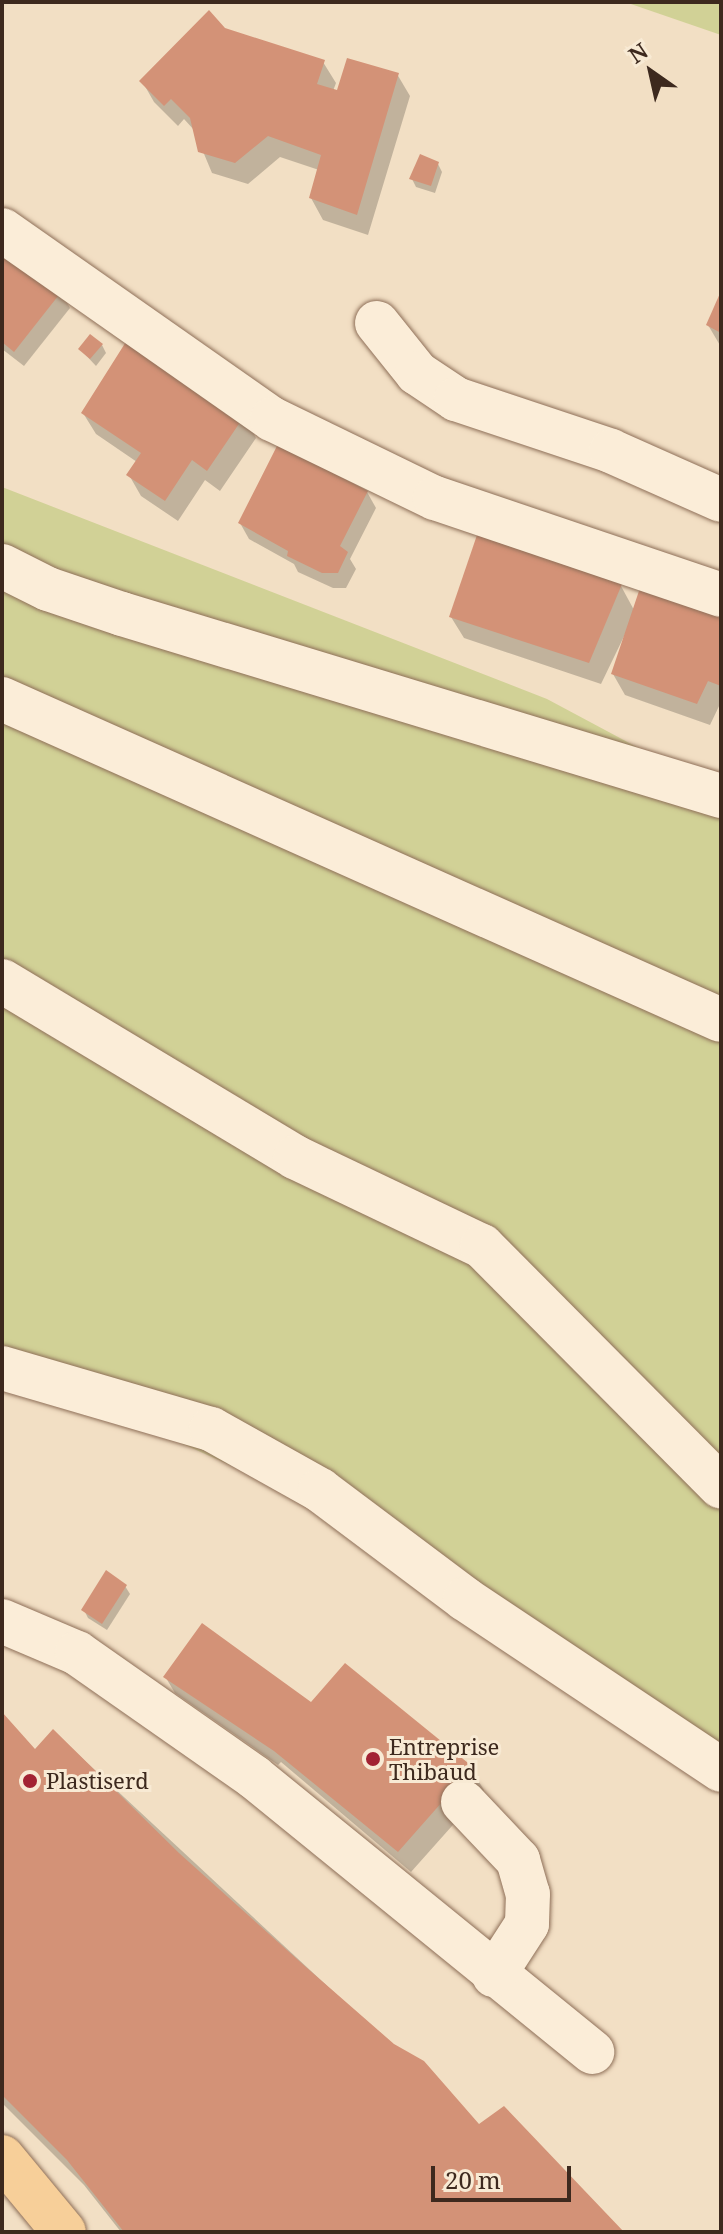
<!DOCTYPE html>
<style>
body{margin:0}
#map{position:relative;width:723px;height:2234px;overflow:hidden;background:#f2dfc4;font-family:"Noto Serif",serif}
div>[style]{position:absolute}
.green>*{inset:0;background:#d1d196}
.shadow>*{inset:0;background:#0003}
.building>*{inset:0;background:#d39277}
.roads{filter:drop-shadow(0 0 2px #8e6f58) drop-shadow(0 0 2px #8e6f58)}
.minor>*{height:44px;margin:-22px;padding:0 22px;transform-origin:22px;border-radius:22px;background:#fbedd8}
.major>*{height:44px;margin:-22px;padding:0 22px;transform-origin:22px;border-radius:22px;background:#f7cf99}
.dots>*{width:22px;height:22px;translate:-50% -50%;box-sizing:border-box;border:4px solid #f8ead4;border-radius:50%}
span{translate:-50% -50%;white-space:nowrap;text-align:center;line-height:1.15;-webkit-text-stroke:6px #f8ead4;paint-order:stroke}
.poi-label{font-size:22px;color:#3d291e}
.left{translate:0 -50%;text-align:left}
.frame{position:absolute;inset:0;border:4px solid #3d291e;pointer-events:none}
.north{position:absolute;left:611px;top:32px;width:80px;height:80px;-webkit-text-stroke:6px #f8ead4;paint-order:stroke;rotate:326deg;font-size:22px;font-weight:700;line-height:32px;text-align:center;color:#3d291e}
.north::after{content:'';display:block;margin:auto;width:28px;height:36px;background:#3d291e;clip-path:polygon(50% 0,100% 100%,50% 72%,0 100%)}
.scale{position:absolute;left:431px;top:2166px;width:140px;height:36px;box-sizing:border-box;border:4px solid #3d291e;border-top:0;padding-left:10px;font-size:24px;line-height:28px;white-space:nowrap;color:#3d291e;-webkit-text-stroke:6px #f8ead4;paint-order:stroke}
</style>
<div id="map">
<div class="green">
<div style="clip-path:polygon(625px 2px,721px 2px,721px 35px)"></div>
<div style="clip-path:polygon(2px 487px,547px 699px,721px 792px,721px 1766px,319px 1505px,2px 1363px)"></div>
</div>
<div class="shadow">
<div style="clip-path:polygon(224px 30px,323px 62px,336px 83px,333px 91px,339px 92px,397px 74px,410px 96px,368px 235px,323px 220px,311px 198px,319px 170px,280px 157px,248px 184px,212px 173px,194px 130px,184px 119px,178px 126px,154px 102px,142px 81px)"></div>
<div style="clip-path:polygon(438px 164px,442px 172px,435px 193px,416px 187px,412px 179px)"></div>
<div style="clip-path:polygon(2px 247px,61px 292px,70px 308px,24px 366px,2px 349px)"></div>
<div style="clip-path:polygon(721px 296px,721px 347px,708px 325px)"></div>
<div style="clip-path:polygon(102px 345px,106px 353px,96px 366px,80px 349px)"></div>
<div style="clip-path:polygon(83px 413px,244px 416px,256px 438px,220px 491px,205px 480px,178px 521px,141px 496px,129px 475px,137px 462px,96px 434px)"></div>
<div style="clip-path:polygon(367px 492px,376px 508px,350px 559px,356px 569px,346px 588px,333px 588px,298px 572px,294px 564px,249px 539px,240px 523px)"></div>
<div style="clip-path:polygon(621px 586px,634px 610px,721px 610px,721px 702px,710px 725px,625px 695px,613px 674px,629px 626px,601px 684px,464px 638px,451px 617px)"></div>
<div style="clip-path:polygon(125px 1586px,130px 1594px,107px 1630px,88px 1618px,84px 1610px)"></div>
<div style="clip-path:polygon(166px 1678px,311px 1705px,471px 1769px,484px 1790px,411px 1872px,281px 1762px,278px 1765px,175px 1693px)"></div>
<div style="clip-path:polygon(2px 1717px,53px 1782px,54px 1732px,479px 2127px,504px 2108px,621px 2232px,121px 2232px,84px 2185px,2px 2103px)"></div>
</div>
<div class="building">
<div style="clip-path:polygon(209px 10px,225px 28px,325px 60px,317px 84px,337px 90px,347px 58px,399px 73px,357px 215px,309px 198px,321px 155px,268px 136px,235px 163px,198px 152px,190px 118px,171px 99px,164px 106px,139px 81px)"></div>
<div style="clip-path:polygon(420px 154px,439px 162px,431px 186px,409px 179px)"></div>
<div style="clip-path:polygon(2px 245px,62px 291px,14px 352px,2px 342px)"></div>
<div style="clip-path:polygon(721px 291px,721px 333px,706px 325px)"></div>
<div style="clip-path:polygon(90px 334px,103px 344px,90px 359px,78px 349px)"></div>
<div style="clip-path:polygon(129px 337px,245px 415px,207px 471px,192px 460px,165px 501px,126px 475px,141px 453px,81px 413px)"></div>
<div style="clip-path:polygon(278px 444px,368px 491px,340px 546px,348px 552px,338px 573px,322px 573px,287px 556px,288px 551px,238px 523px)"></div>
<div style="clip-path:polygon(477px 535px,622px 584px,589px 663px,449px 617px)"></div>
<div style="clip-path:polygon(642px 582px,721px 608px,721px 686px,708px 681px,697px 704px,611px 674px)"></div>
<div style="clip-path:polygon(106px 1570px,127px 1585px,102px 1624px,81px 1610px)"></div>
<div style="clip-path:polygon(202px 1623px,311px 1702px,345px 1663px,473px 1767px,398px 1852px,274px 1751px,163px 1677px)"></div>
<div style="clip-path:polygon(2px 1712px,35px 1749px,53px 1729px,179px 1853px,307px 1968px,394px 2044px,424px 2061px,479px 2124px,504px 2106px,624px 2232px,124px 2232px,67px 2160px,2px 2095px)"></div>
</div>
<div class="roads">
<div class="minor">
<div style="left:2px;top:230px;width:330px;rotate:35deg"></div>
<div style="left:272px;top:419px;width:181px;rotate:25.9deg"></div>
<div style="left:435px;top:498px;width:302px;rotate:18.7deg"></div>
<div style="left:377px;top:323px;width:64px;rotate:51.3deg"></div>
<div style="left:417px;top:373px;width:47px;rotate:33.7deg"></div>
<div style="left:456px;top:399px;width:163px;rotate:18.5deg"></div>
<div style="left:611px;top:451px;width:120px;rotate:24deg"></div>
<div style="left:2px;top:566px;width:51px;rotate:26.6deg"></div>
<div style="left:48px;top:589px;width:78px;rotate:18.7deg"></div>
<div style="left:122px;top:614px;width:626px;rotate:16.9deg"></div>
<div style="left:2px;top:699px;width:787px;rotate:24.06deg"></div>
<div style="left:2px;top:981px;width:342px;rotate:31deg"></div>
<div style="left:295px;top:1157px;width:207px;rotate:25.5deg"></div>
<div style="left:482px;top:1246px;width:339px;rotate:45.2deg"></div>
<div style="left:2px;top:1368px;width:218px;rotate:16.3deg"></div>
<div style="left:211px;top:1429px;width:125px;rotate:29.2deg"></div>
<div style="left:320px;top:1490px;width:181px;rotate:36.9deg"></div>
<div style="left:465px;top:1599px;width:308px;rotate:33.7deg"></div>
<div style="left:2px;top:1621px;width:82px;rotate:23.1deg"></div>
<div style="left:77px;top:1653px;width:216px;rotate:35deg"></div>
<div style="left:254px;top:1777px;width:436px;rotate:39.1deg"></div>
<div style="left:463px;top:1802px;width:80px;rotate:46.5deg"></div>
<div style="left:518px;top:1860px;width:35px;rotate:74deg"></div>
<div style="left:528px;top:1894px;width:30px;rotate:92deg"></div>
<div style="left:527px;top:1924px;width:61px;rotate:122.9deg"></div>
</div>
<div class="major">
<div style="left:2px;top:2157px;width:97px;rotate:50.4deg"></div>
</div>
</div>
<div class="dots">
<div style="left:373px;top:1759px;background:#a22333"></div>
<div style="left:30px;top:1781px;background:#a22333"></div>
</div>
<div class="poi-label">
<span class="left" style="left:389px;top:1759px">Entreprise<br>Thibaud</span>
<span class="left" style="left:46px;top:1781px">Plastiserd</span>
</div>
<div class="frame"></div>
<div class="north">N</div>
<div class="scale">20 m</div>
</div>
